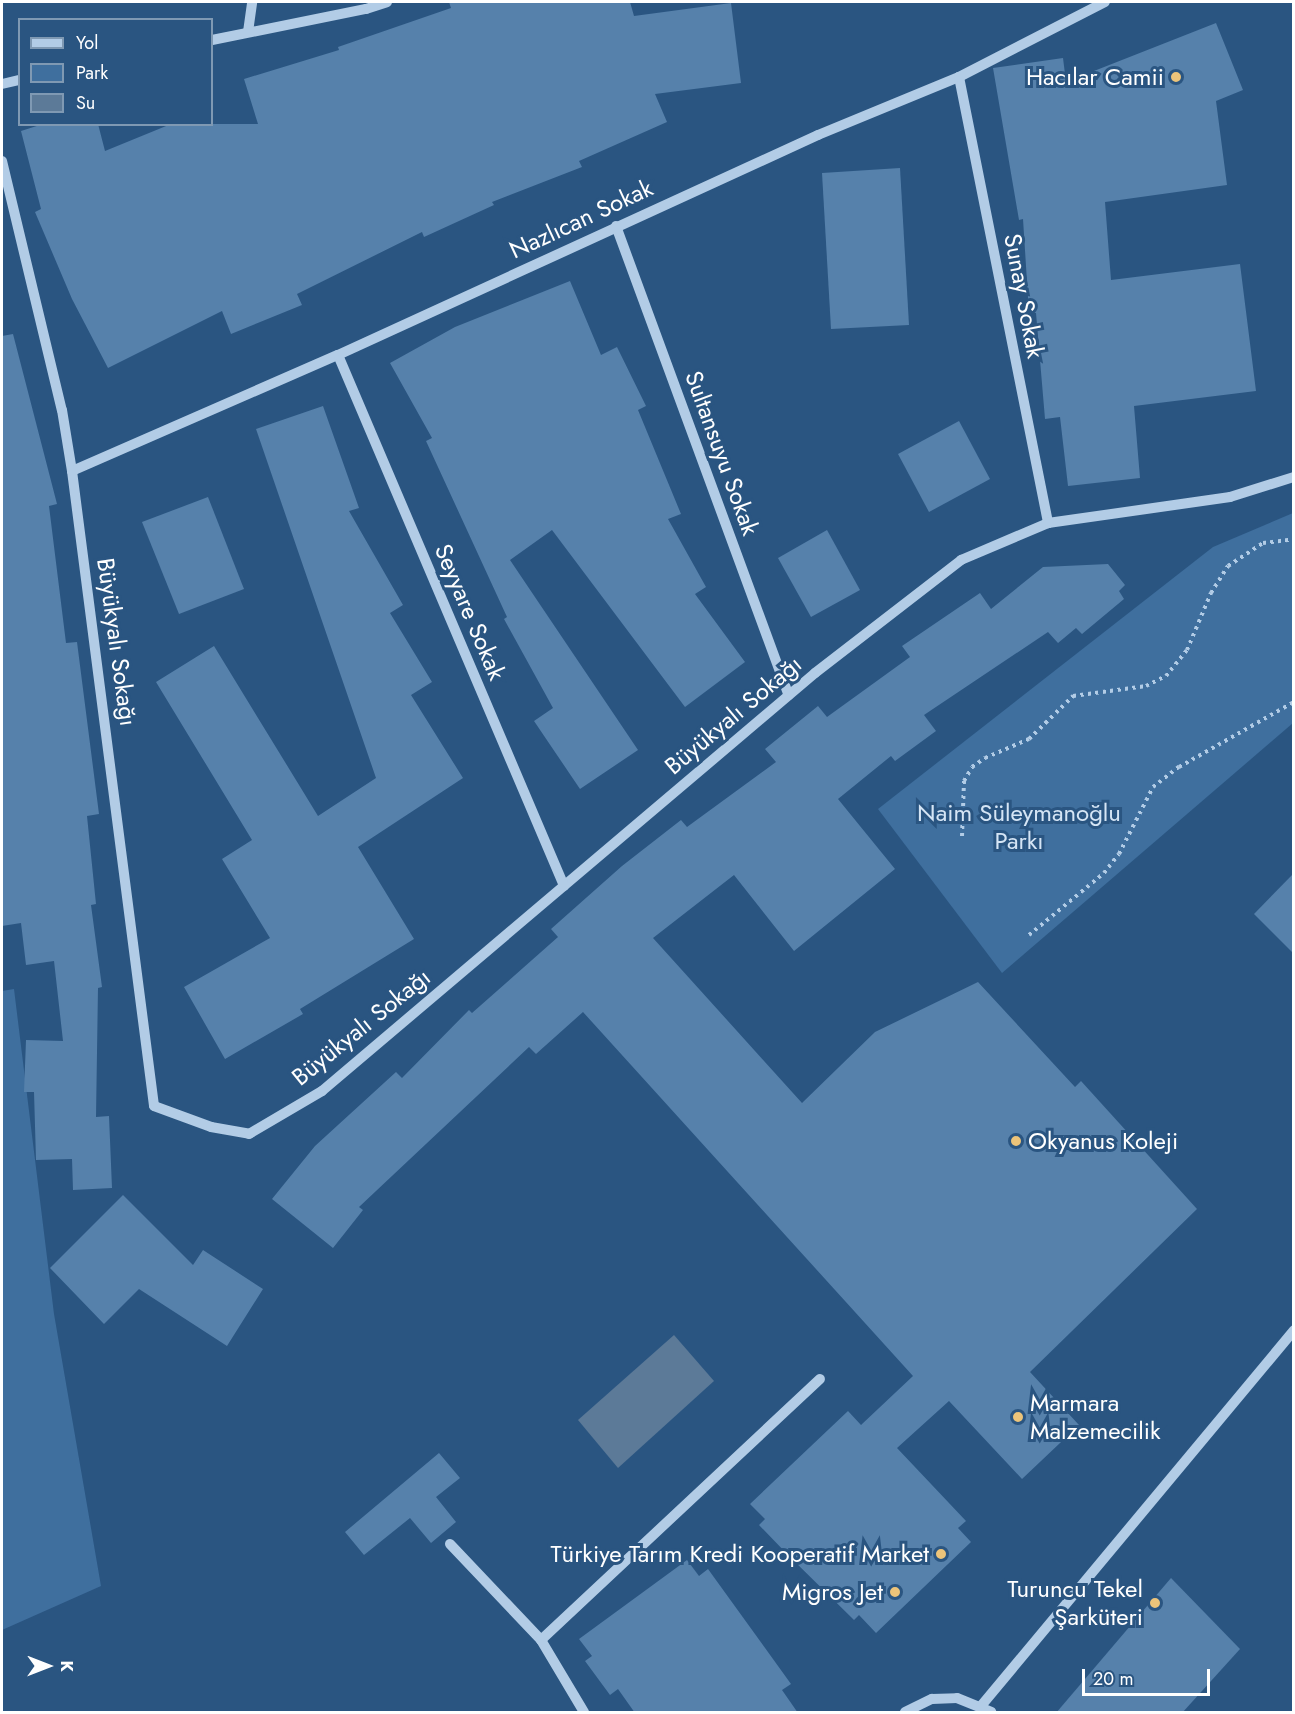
<!DOCTYPE html>
<meta charset="utf-8">
<style>
body{margin:0}
#map{position:relative;width:1295px;height:1714px;overflow:hidden;background:#2a5581;font-family:Jost,sans-serif}
div>[style]{position:absolute}
.green>*{inset:0;background:#3f6f9e}
.water>*{inset:0;background:#5c7a98}
.building>*{inset:0;background:#5681ab}
.path>*{height:4px;margin-top:-2px;transform-origin:0;background:repeating-linear-gradient(90deg,#b2cce6 0 3px,transparent 0 7.5px)}
.minor>*{height:10px;margin:-5px;padding:0 5px;transform-origin:5px;border-radius:5px;background:#b2cce6}
.dots>*{width:16px;height:16px;translate:-50% -50%;box-sizing:border-box;border:3px solid #2a5581;border-radius:50%}
span{translate:-50% -50%;white-space:nowrap;text-align:center;line-height:1.15;-webkit-text-stroke:6px #2a5581;paint-order:stroke}
.poi-label{font-size:24px;color:#fff}
.right{translate:-100% -50%;text-align:right}
.left{translate:0 -50%;text-align:left}
.street-label{font-size:24px;color:#fff}
.park-label{font-size:24px;color:#d5e5f5}
.frame{position:absolute;inset:0;border:3px solid #fff;pointer-events:none}
.legend{position:absolute;left:18px;top:18px;width:195px;height:108px;box-sizing:border-box;background:#2a5581;border:2px solid #7f99b3;margin:0;padding:8px 10px;list-style:none;font-size:18px;color:#fff}
.legend li{display:flex;align-items:center;gap:12px;height:30px}
.legend b{width:30px;border:2px solid #7f99b3}
.north{position:absolute;left:18px;top:1636px;width:60px;height:60px;-webkit-text-stroke:4px #2a5581;paint-order:stroke;rotate:90deg;font-size:16px;font-weight:700;line-height:24px;text-align:center;color:#fff}
.north::after{content:'';display:block;margin:auto;width:21px;height:27px;background:#fff;clip-path:polygon(50% 0,100% 100%,50% 72%,0 100%)}
.scale{position:absolute;left:1082px;top:1669px;width:128px;height:27px;box-sizing:border-box;border:3px solid #fff;border-top:0;padding-left:8px;font-size:18px;line-height:21px;white-space:nowrap;color:#fff;-webkit-text-stroke:4px #2a5581;paint-order:stroke}
</style>
<div id="map">
<div class="green">
<div style="clip-path:polygon(1293px 513px,1293px 723px,1002px 973px,878px 809px,1213px 547px)"></div>
<div style="clip-path:polygon(14px 989px,54px 1314px,101px 1586px,2px 1630px,2px 991px)"></div>
</div>
<div class="water">
<div style="clip-path:polygon(674px 1335px,714px 1381px,618px 1468px,578px 1420px)"></div>
</div>
<div class="building">
<div style="clip-path:polygon(449px 2px,630px 2px,634px 16px,731px 3px,741px 83px,655px 94px,667px 122px,579px 161px,582px 167px,492px 202px,494px 205px,424px 237px,422px 232px,297px 294px,302px 305px,231px 334px,222px 311px,108px 368px,72px 299px,35px 212px,41px 209px,21px 131px,43px 124px,98px 124px,105px 151px,171px 124px,258px 124px,244px 79px,339px 50px,338px 47px,451px 8px)"></div>
<div style="clip-path:polygon(1216px 23px,1243px 90px,1216px 101px,1227px 185px,1105px 202px,1111px 280px,1240px 264px,1256px 391px,1134px 406px,1140px 478px,1068px 486px,1060px 417px,1045px 419px,1036px 313px,1029px 313px,1023px 219px,1019px 220px,993px 68px,1063px 58px,1066px 82px)"></div>
<div style="clip-path:polygon(900px 168px,909px 325px,831px 329px,822px 173px)"></div>
<div style="clip-path:polygon(570px 281px,601px 355px,617px 347px,646px 406px,638px 410px,681px 514px,668px 519px,706px 587px,695px 594px,745px 662px,685px 707px,552px 530px,510px 560px,638px 750px,580px 789px,534px 721px,553px 708px,504px 619px,507px 617px,426px 441px,432px 438px,390px 363px,455px 327px)"></div>
<div style="clip-path:polygon(13px 334px,57px 504px,49px 506px,66px 643px,77px 642px,99px 814px,87px 816px,96px 904px,91px 905px,102px 987px,98px 988px,96px 1117px,109px 1116px,112px 1188px,73px 1190px,72px 1159px,36px 1160px,34px 1092px,24px 1092px,26px 1040px,63px 1041px,54px 961px,26px 965px,21px 923px,2px 926px,2px 336px)"></div>
<div style="clip-path:polygon(323px 406px,359px 508px,349px 511px,403px 605px,390px 613px,432px 682px,411px 695px,463px 778px,358px 847px,414px 939px,300px 1009px,303px 1014px,225px 1059px,184px 987px,270px 938px,222px 859px,252px 840px,156px 682px,214px 646px,318px 816px,376px 778px,256px 429px)"></div>
<div style="clip-path:polygon(959px 421px,990px 479px,929px 512px,898px 454px)"></div>
<div style="clip-path:polygon(208px 497px,244px 589px,179px 614px,142px 522px)"></div>
<div style="clip-path:polygon(827px 530px,860px 590px,811px 617px,778px 558px)"></div>
<div style="clip-path:polygon(1108px 564px,1125px 585px,1119px 591px,1124px 599px,1082px 634px,1076px 628px,1058px 643px,1048px 632px,924px 715px,936px 731px,895px 761px,891px 756px,838px 799px,895px 869px,794px 951px,734px 875px,653px 938px,802px 1103px,875px 1032px,978px 982px,1075px 1087px,1081px 1081px,1197px 1209px,1030px 1372px,1079px 1425px,1022px 1479px,949px 1401px,897px 1448px,966px 1521px,958px 1528px,971px 1542px,876px 1633px,859px 1615px,854px 1620px,788px 1555px,759px 1525px,765px 1519px,750px 1504px,848px 1411px,861px 1425px,913px 1376px,583px 1012px,536px 1054px,529px 1047px,359px 1207px,363px 1210px,333px 1248px,272px 1199px,315px 1146px,396px 1072px,402px 1078px,469px 1010px,472px 1013px,558px 937px,551px 929px,622px 866px,681px 820px,687px 827px,776px 762px,765px 749px,818px 706px,827px 717px,910px 657px,902px 646px,980px 593px,991px 609px,1043px 567px)"></div>
<div style="clip-path:polygon(1293px 874px,1293px 953px,1254px 914px)"></div>
<div style="clip-path:polygon(123px 1195px,193px 1265px,203px 1250px,263px 1289px,227px 1346px,139px 1289px,104px 1324px,50px 1268px)"></div>
<div style="clip-path:polygon(439px 1453px,460px 1478px,436px 1497px,456px 1522px,431px 1543px,410px 1518px,364px 1555px,345px 1532px)"></div>
<div style="clip-path:polygon(687px 1560px,699px 1576px,708px 1569px,791px 1684px,782px 1690px,798px 1713px,635px 1713px,618px 1689px,610px 1695px,585px 1661px,592px 1656px,579px 1639px)"></div>
<div style="clip-path:polygon(1171px 1578px,1240px 1649px,1182px 1713px,1056px 1713px)"></div>
</div>
<div class="path">
<div style="left:962px;top:836px;width:55px;rotate:-87.9deg"></div>
<div style="left:964px;top:781px;width:16px;rotate:-60deg"></div>
<div style="left:972px;top:767px;width:16px;rotate:-35deg"></div>
<div style="left:985px;top:758px;width:48px;rotate:-23.4deg"></div>
<div style="left:1029px;top:739px;width:62px;rotate:-44.3deg"></div>
<div style="left:1073px;top:696px;width:74px;rotate:-7.8deg"></div>
<div style="left:1146px;top:686px;width:22px;rotate:-27deg"></div>
<div style="left:1166px;top:676px;width:33px;rotate:-51deg"></div>
<div style="left:1187px;top:650px;width:62px;rotate:-67.2deg"></div>
<div style="left:1211px;top:593px;width:32px;rotate:-58deg"></div>
<div style="left:1228px;top:566px;width:42px;rotate:-33.3deg"></div>
<div style="left:1263px;top:543px;width:31px;rotate:-7deg"></div>
<div style="left:1029px;top:935px;width:97px;rotate:-39.6deg"></div>
<div style="left:1104px;top:873px;width:24px;rotate:-52deg"></div>
<div style="left:1119px;top:854px;width:75px;rotate:-63.1deg"></div>
<div style="left:1153px;top:787px;width:33px;rotate:-38deg"></div>
<div style="left:1179px;top:767px;width:132px;rotate:-29.5deg"></div>
</div>
<div class="minor">
<div style="left:248px;top:32px;width:30px;rotate:-82deg"></div>
<div style="left:212px;top:40px;width:157px;rotate:-11.4deg"></div>
<div style="left:366px;top:9px;width:22px;rotate:-18deg"></div>
<div style="left:959px;top:77px;width:455px;rotate:78.7deg"></div>
<div style="left:2px;top:84px;width:18px;rotate:-13deg"></div>
<div style="left:2px;top:161px;width:256px;rotate:76.5deg"></div>
<div style="left:62px;top:410px;width:62px;rotate:80.7deg"></div>
<div style="left:72px;top:471px;width:640px;rotate:82.64deg"></div>
<div style="left:154px;top:1106px;width:61px;rotate:20.2deg"></div>
<div style="left:211px;top:1127px;width:39px;rotate:10deg"></div>
<div style="left:249px;top:1134px;width:85px;rotate:-30.5deg"></div>
<div style="left:322px;top:1091px;width:646px;rotate:-40.29deg"></div>
<div style="left:815px;top:673px;width:185px;rotate:-37.7deg"></div>
<div style="left:961px;top:560px;width:95px;rotate:-23deg"></div>
<div style="left:1048px;top:523px;width:184px;rotate:-8.1deg"></div>
<div style="left:1230px;top:497px;width:67px;rotate:-17.4deg"></div>
<div style="left:616px;top:226px;width:500px;rotate:69.8deg"></div>
<div style="left:338px;top:355px;width:577px;rotate:66.94deg"></div>
<div style="left:72px;top:471px;width:290px;rotate:-23.6deg"></div>
<div style="left:338px;top:355px;width:528px;rotate:-24.62deg"></div>
<div style="left:818px;top:135px;width:152px;rotate:-22.4deg"></div>
<div style="left:959px;top:77px;width:164px;rotate:-27.2deg"></div>
<div style="left:450px;top:1544px;width:132px;rotate:46.5deg"></div>
<div style="left:541px;top:1640px;width:84px;rotate:59.2deg"></div>
<div style="left:541px;top:1640px;width:382px;rotate:-43.1deg"></div>
<div style="left:981px;top:1706px;width:489px;rotate:-50.2deg"></div>
<div style="left:905px;top:1712px;width:30px;rotate:-26deg"></div>
<div style="left:932px;top:1699px;width:25px;rotate:-2deg"></div>
<div style="left:957px;top:1698px;width:37px;rotate:22deg"></div>
</div>
<div class="dots">
<div style="left:1176px;top:77px;background:#ecc47a"></div>
<div style="left:1016px;top:1141px;background:#ecc47a"></div>
<div style="left:1018px;top:1417px;background:#ecc47a"></div>
<div style="left:941px;top:1554px;background:#ecc47a"></div>
<div style="left:895px;top:1592px;background:#ecc47a"></div>
<div style="left:1155px;top:1603px;background:#ecc47a"></div>
</div>
<div class="poi-label">
<span class="right" style="left:1164px;top:77px">Hacılar Camii</span>
<span class="left" style="left:1028px;top:1141px">Okyanus Koleji</span>
<span class="left" style="left:1030px;top:1417px">Marmara<br>Malzemecilik</span>
<span class="right" style="left:929px;top:1554px">Türkiye Tarım Kredi Kooperatif Market</span>
<span class="right" style="left:1143px;top:1603px">Turuncu Tekel<br>Şarküteri</span>
<span class="right" style="left:883px;top:1592px">Migros Jet</span>
</div>
<div class="street-label">
<span style="left:581px;top:219px;rotate:-25deg">Nazlıcan Sokak</span>
<span style="left:1024px;top:296px;rotate:79deg">Sunay Sokak</span>
<span style="left:722px;top:453px;rotate:70deg">Sultansuyu Sokak</span>
<span style="left:470px;top:612px;rotate:67deg">Seyyare Sokak</span>
<span style="left:117px;top:642px;rotate:82deg">Büyükyalı Sokağı</span>
<span style="left:733px;top:715px;rotate:-40deg">Büyükyalı Sokağı</span>
<span style="left:361px;top:1027px;rotate:-39deg">Büyükyalı Sokağı</span>
</div>
<div class="park-label">
<span style="left:1019px;top:827px">Naim Süleymanoğlu<br>Parkı</span>
</div>
<div class="frame"></div>
<ul class="legend">
<li><b style="height:8px;background:#b2cce6"></b>Yol</li>
<li><b style="height:16px;background:#3f6f9e"></b>Park</li>
<li><b style="height:16px;background:#5c7a98"></b>Su</li>
</ul>
<div class="north">K</div>
<div class="scale">20 m</div>
</div>
